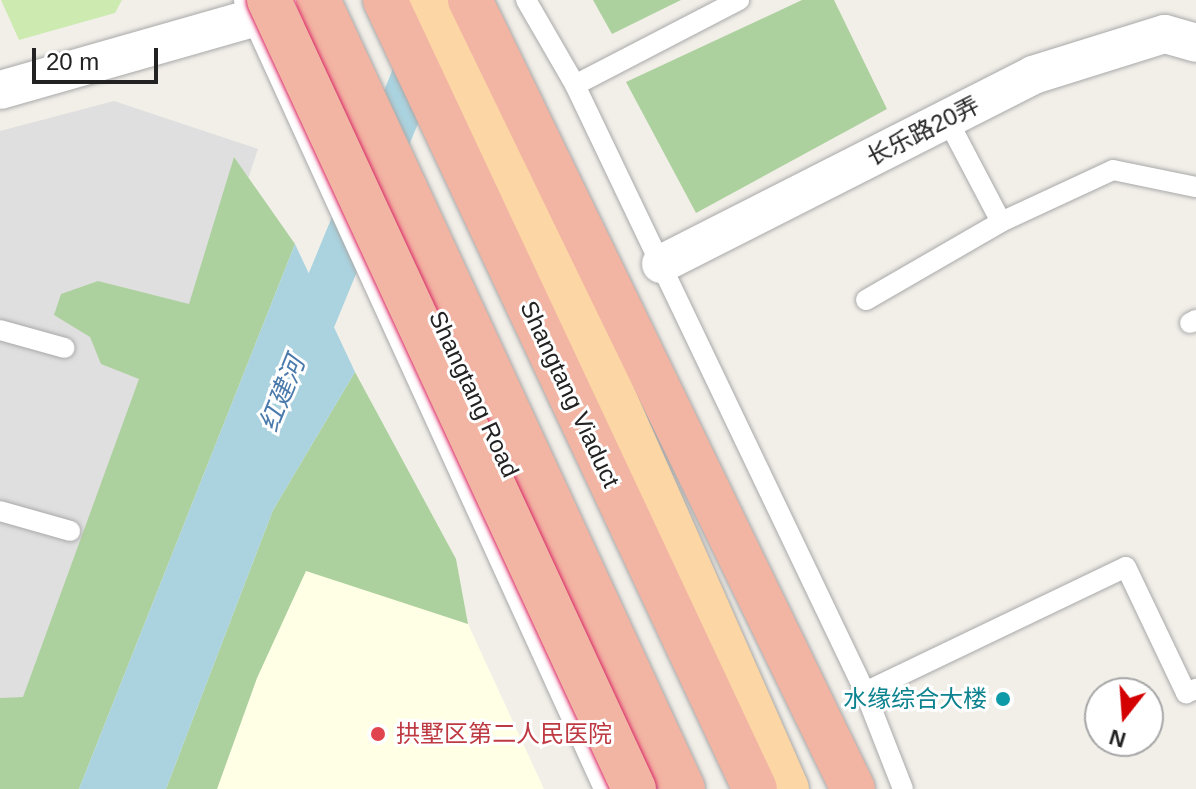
<!DOCTYPE html>
<meta charset="utf-8">
<style>
body{margin:0}
#map{position:relative;width:1196px;height:789px;overflow:hidden;background:#f2efe9;font-family:Helvetica,"Noto Sans SC",sans-serif}
div>[style]{position:absolute}
.residential>*{inset:0;background:#e0dfdf}
.education>*{inset:0;background:#ffffe5}
.grass>*{inset:0;background:#cdebb0}
.forest>*{inset:0;background:#add19e}
.water>*{inset:0;background:#aad3df}
.canal>*{height:44px;margin:-22px;padding:0 22px;transform-origin:22px;border-radius:22px;background:#aad3df}
.roads{filter:drop-shadow(0 0 2px #a9a9a9) drop-shadow(0 0 2px #a9a9a9)}
.service>*{height:20px;margin:-10px;padding:0 10px;transform-origin:10px;border-radius:10px;background:#fff}
.minor>*{height:38px;margin:-19px;padding:0 19px;transform-origin:19px;border-radius:19px;background:#fff}
.primary>*{height:44px;margin:-22px;padding:0 22px;transform-origin:22px;border-radius:22px;background:#fcd6a4}
.trunk>*{height:44px;margin:-22px;padding:0 22px;transform-origin:22px;border-radius:22px;background:#f2b4a3}
.bridges{filter:drop-shadow(0 0 2px #dc2a67) drop-shadow(0 0 2px #dc2a67)}
.trunk-bridge>*{height:44px;margin:-22px;padding:0 22px;transform-origin:22px;border-radius:22px;background:#f2b4a3}
.dots>*{width:22px;height:22px;translate:-50% -50%;box-sizing:border-box;border:4px solid #fff;border-radius:50%}
span{translate:-50% -50%;white-space:nowrap;text-align:center;line-height:1.15;-webkit-text-stroke:6px #fff;paint-order:stroke}
.street-label{font-size:24px;color:#222}
.culture-label{font-size:24px;color:#0d838f}
.right{translate:-100% -50%;text-align:right}
.health-label{font-size:24px;color:#be3a42}
.left{translate:0 -50%;text-align:left}
.water-label{font-size:26px;color:#4a7aab;font-style:italic}
.north{position:absolute;left:1084px;top:677px;width:80px;height:80px;box-sizing:border-box;background:#fff;border:2px solid #a7a7a7;border-radius:50%;rotate:197deg;font-size:22px;font-weight:700;line-height:32px;text-align:center;color:#222}
.north::after{content:'';display:block;margin:auto;width:28px;height:36px;background:#d40000;clip-path:polygon(50% 0,100% 100%,50% 72%,0 100%)}
.scale{position:absolute;left:32px;top:48px;width:126px;height:36px;box-sizing:border-box;border:4px solid #222;border-top:0;padding-left:10px;font-size:24px;line-height:28px;white-space:nowrap;color:#222;-webkit-text-stroke:6px #fff;paint-order:stroke}
</style>
<div id="map">
<div class="residential">
<div style="clip-path:polygon(114px 101px,258px 149px,198px 330px,0 789px,0 131px)"></div>
</div>
<div class="education">
<div style="clip-path:polygon(306px 570px,468px 624px,544px 789px,217px 789px,257px 678px)"></div>
</div>
<div class="grass">
<div style="clip-path:polygon(1px 0,122px 0,115px 13px,19px 40px)"></div>
</div>
<div class="forest">
<div style="clip-path:polygon(593px 0,681px 0,612px 34px)"></div>
<div style="clip-path:polygon(802px 0,834px 0,887px 109px,696px 213px,626px 82px)"></div>
<div style="clip-path:polygon(234px 157px,295px 244px,79px 789px,0 789px,0 698px,23px 697px,139px 379px,101px 364px,90px 337px,54px 315px,61px 294px,98px 281px,189px 304px)"></div>
<div style="clip-path:polygon(355px 372px,456px 559px,468px 624px,306px 571px,257px 678px,217px 789px,166px 789px,273px 510px)"></div>
</div>
<div class="water">
<div style="clip-path:polygon(295px 244px,355px 372px,273px 510px,166px 789px,79px 789px)"></div>
</div>
<div class="canal">
<div style="left:298px;top:357px;width:344px;rotate:-67.6deg"></div>
</div>
<div class="roads">
<div class="service">
<div style="left:244px;top:0;width:867px;rotate:65.47deg"></div>
<div style="left:526px;top:0;width:98px;rotate:60deg"></div>
<div style="left:575px;top:85px;width:673px;rotate:64.46deg"></div>
<div style="left:865px;top:692px;width:104px;rotate:68.6deg"></div>
<div style="left:575px;top:85px;width:185px;rotate:-27.4deg"></div>
<div style="left:947px;top:119px;width:116px;rotate:62.3deg"></div>
<div style="left:866px;top:300px;width:156px;rotate:-30deg"></div>
<div style="left:1001px;top:222px;width:123px;rotate:-24.9deg"></div>
<div style="left:1113px;top:170px;width:85px;rotate:11.6deg"></div>
<div style="left:1190px;top:323px;width:7px;rotate:-27deg"></div>
<div style="left:0;top:330px;width:67px;rotate:15.5deg"></div>
<div style="left:0;top:511px;width:73px;rotate:15.9deg"></div>
<div style="left:865px;top:692px;width:289px;rotate:-25.6deg"></div>
<div style="left:1126px;top:567px;width:140px;rotate:64.5deg"></div>
<div style="left:1186px;top:693px;width:11px;rotate:-22deg"></div>
</div>
<div class="minor">
<div style="left:0;top:90px;width:307px;rotate:-15.9deg"></div>
<div style="left:661px;top:264px;width:417px;rotate:-26.9deg"></div>
<div style="left:1033px;top:75px;width:138px;rotate:-17.3deg"></div>
<div style="left:1165px;top:34px;width:32px;rotate:16deg"></div>
</div>
<div class="primary">
<div style="left:426px;top:0;width:328px;rotate:64.1deg"></div>
<div style="left:569px;top:295px;width:540px;rotate:66.19deg"></div>
</div>
<div class="trunk">
<div style="left:318px;top:0;width:869px;rotate:65.17deg"></div>
<div style="left:385px;top:0;width:871px;rotate:64.88deg"></div>
<div style="left:470px;top:0;width:877px;rotate:64.11deg"></div>
</div>
</div>
<div class="bridges">
<div class="trunk-bridge">
<div style="left:269px;top:0;width:869px;rotate:65.17deg"></div>
</div>
</div>
<div class="dots">
<div style="left:1003px;top:699px;background:#0f9aa8"></div>
<div style="left:378px;top:734px;background:#e0444e"></div>
</div>
<div class="street-label">
<span style="left:923px;top:131px;rotate:-27deg">长乐路20弄</span>
<span style="left:474px;top:394px;rotate:65deg">Shangtang Road</span>
<span style="left:570px;top:394px;rotate:65deg">Shangtang Viaduct</span>
</div>
<div class="culture-label">
<span class="right" style="left:987px;top:699px">水缘综合大楼</span>
</div>
<div class="health-label">
<span class="left" style="left:396px;top:734px">拱墅区第二人民医院</span>
</div>
<div class="water-label">
<span style="left:283px;top:394px;rotate:-68deg">红建河</span>
</div>
<div class="north">N</div>
<div class="scale">20 m</div>
</div>
